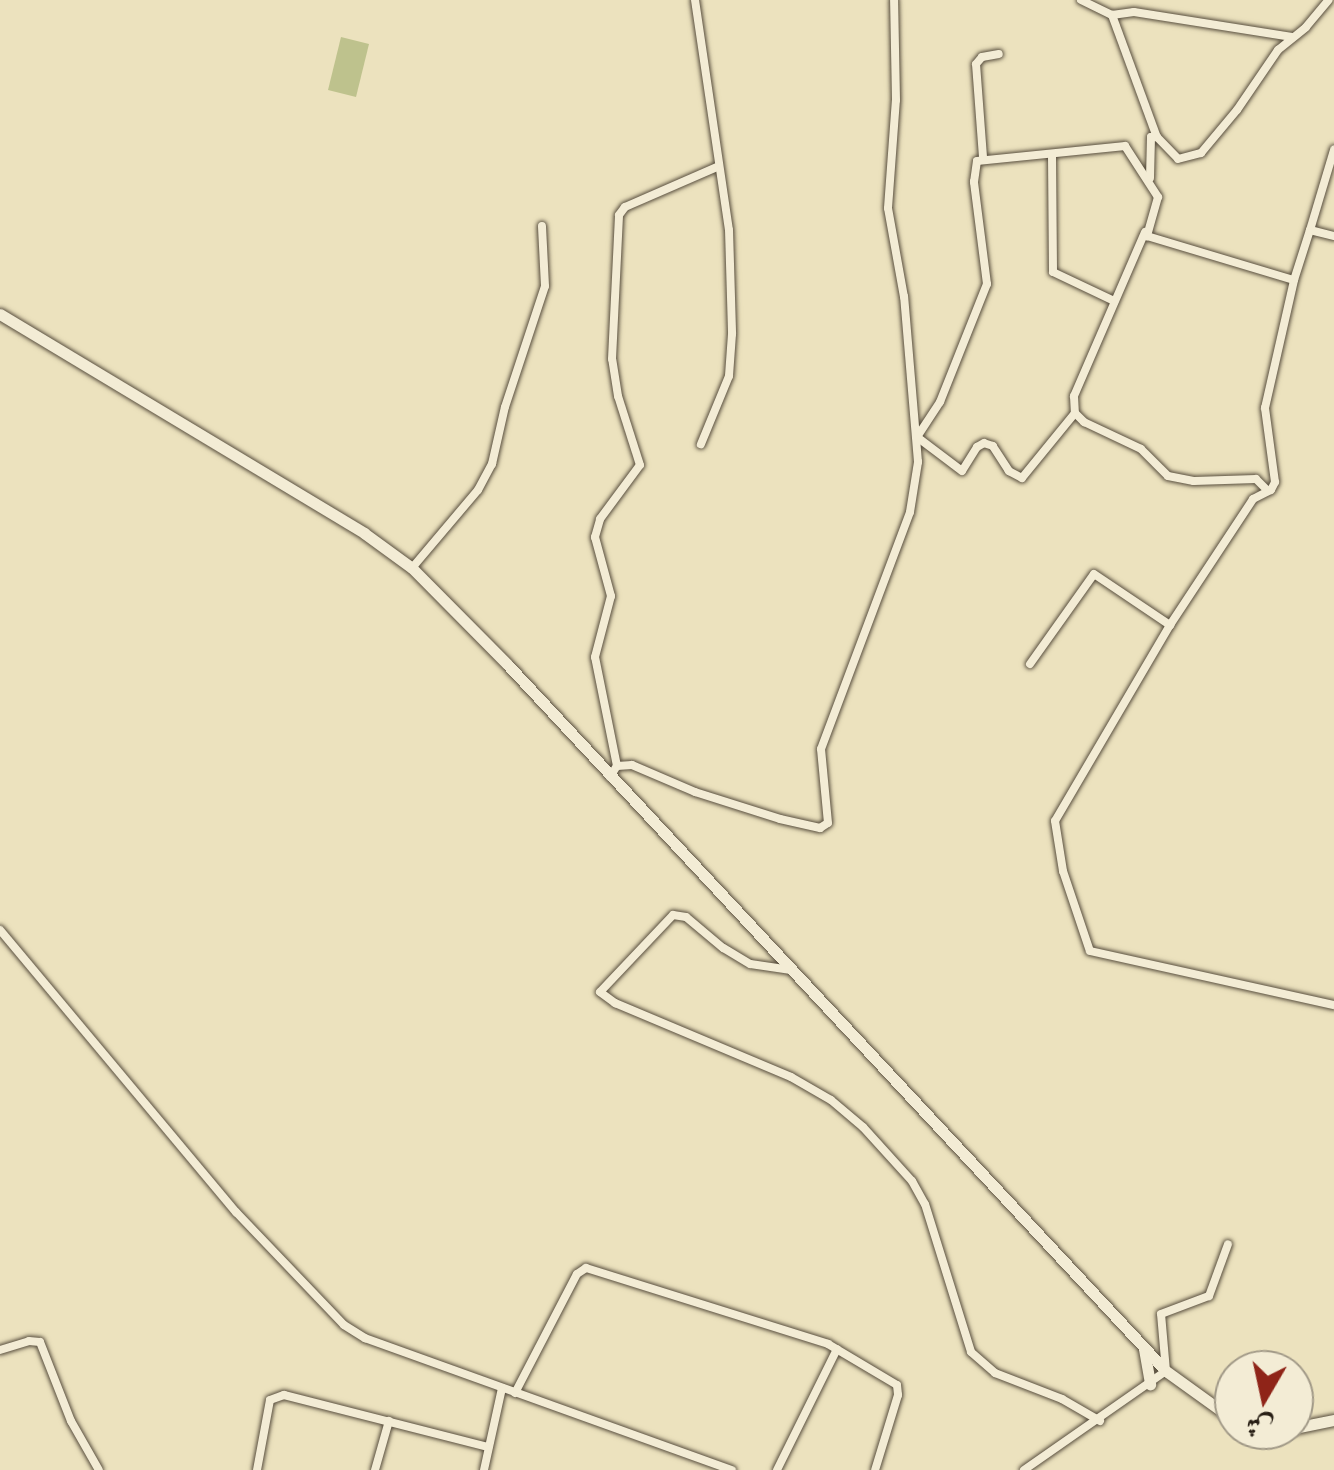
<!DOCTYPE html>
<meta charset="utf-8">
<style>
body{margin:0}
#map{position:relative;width:1334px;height:1470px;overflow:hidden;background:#ece2be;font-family:"EB Garamond",Amiri,serif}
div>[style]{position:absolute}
.green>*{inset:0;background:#bec28d}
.roads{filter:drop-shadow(0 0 2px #584e3e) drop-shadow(0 0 2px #584e3e)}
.minor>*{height:8px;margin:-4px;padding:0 4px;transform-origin:4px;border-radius:4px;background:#f3ecd5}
.secondary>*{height:11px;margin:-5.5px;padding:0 5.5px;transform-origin:5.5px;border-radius:5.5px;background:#f3ecd5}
span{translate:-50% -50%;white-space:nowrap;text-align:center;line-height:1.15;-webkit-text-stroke:8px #f3ecd5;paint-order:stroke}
.north{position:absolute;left:1214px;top:1350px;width:100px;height:100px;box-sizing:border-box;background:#f3ecd5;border:2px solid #a19987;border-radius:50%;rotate:189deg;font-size:28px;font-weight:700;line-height:40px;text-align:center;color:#261d13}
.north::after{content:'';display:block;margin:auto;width:35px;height:45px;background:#8f2418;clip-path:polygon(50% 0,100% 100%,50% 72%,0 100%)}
</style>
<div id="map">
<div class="green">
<div style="clip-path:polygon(341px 37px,369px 44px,356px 97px,328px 90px)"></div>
</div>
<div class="roads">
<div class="minor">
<div style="left:695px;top:0;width:232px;rotate:81.6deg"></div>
<div style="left:729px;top:230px;width:104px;rotate:88.3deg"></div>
<div style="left:732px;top:334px;width:42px;rotate:94.1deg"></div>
<div style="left:729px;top:376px;width:74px;rotate:112.4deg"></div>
<div style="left:1081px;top:0;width:34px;rotate:26deg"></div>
<div style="left:1112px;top:15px;width:22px;rotate:-8deg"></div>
<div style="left:1134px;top:12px;width:160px;rotate:9deg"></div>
<div style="left:1112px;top:15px;width:130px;rotate:69.8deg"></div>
<div style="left:1052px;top:156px;width:116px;rotate:89.5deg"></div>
<div style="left:1053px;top:272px;width:68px;rotate:25.4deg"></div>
<div style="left:983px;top:157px;width:93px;rotate:-94.3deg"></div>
<div style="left:976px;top:64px;width:9px;rotate:-49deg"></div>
<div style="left:982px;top:57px;width:17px;rotate:-10deg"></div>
<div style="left:1150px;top:178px;width:41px;rotate:-88.6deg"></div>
<div style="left:1151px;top:137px;width:6px"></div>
<div style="left:1157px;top:137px;width:30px;rotate:46deg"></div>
<div style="left:1178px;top:159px;width:24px;rotate:-15deg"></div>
<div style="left:1201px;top:153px;width:56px;rotate:-50.1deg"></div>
<div style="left:1237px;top:110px;width:73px;rotate:-55.7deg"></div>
<div style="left:1278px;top:50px;width:36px;rotate:-39deg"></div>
<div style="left:1306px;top:27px;width:35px;rotate:-50deg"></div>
<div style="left:1310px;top:230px;width:84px;rotate:-73.3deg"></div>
<div style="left:1145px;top:232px;width:179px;rotate:113.4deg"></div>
<div style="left:1074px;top:396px;width:17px;rotate:87deg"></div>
<div style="left:1075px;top:413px;width:13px;rotate:45deg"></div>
<div style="left:1084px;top:422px;width:63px;rotate:25.3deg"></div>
<div style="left:1141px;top:449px;width:38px;rotate:45deg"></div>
<div style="left:1168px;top:476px;width:26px;rotate:11deg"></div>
<div style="left:1194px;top:481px;width:62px;rotate:-1.8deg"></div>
<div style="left:1256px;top:479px;width:17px;rotate:45deg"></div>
<div style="left:1075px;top:413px;width:84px;rotate:129.2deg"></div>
<div style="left:1022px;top:478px;width:15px;rotate:-152deg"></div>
<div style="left:1009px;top:471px;width:30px;rotate:-123deg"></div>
<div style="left:993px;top:446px;width:9px;rotate:-162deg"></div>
<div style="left:984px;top:443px;width:8px;rotate:150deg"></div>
<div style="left:977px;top:447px;width:28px;rotate:122deg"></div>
<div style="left:962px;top:471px;width:56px;rotate:-142.9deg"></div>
<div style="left:917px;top:437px;width:42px;rotate:-56.7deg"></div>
<div style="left:940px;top:402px;width:127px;rotate:-68.3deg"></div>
<div style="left:987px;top:284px;width:103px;rotate:-97.3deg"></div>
<div style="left:974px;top:182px;width:21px;rotate:-82deg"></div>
<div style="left:977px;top:161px;width:149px;rotate:-5.8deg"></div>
<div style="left:1125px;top:146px;width:61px;rotate:57.1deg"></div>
<div style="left:1158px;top:197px;width:41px;rotate:105.8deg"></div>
<div style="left:1147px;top:236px;width:153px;rotate:16.7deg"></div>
<div style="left:1294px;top:280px;width:52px;rotate:-72.3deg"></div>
<div style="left:1310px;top:230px;width:25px;rotate:14deg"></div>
<div style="left:412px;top:568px;width:102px;rotate:-49.8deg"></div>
<div style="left:478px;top:490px;width:30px;rotate:-62deg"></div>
<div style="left:492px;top:464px;width:58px;rotate:-77.2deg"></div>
<div style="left:505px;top:407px;width:127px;rotate:-71.7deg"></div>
<div style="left:545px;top:286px;width:60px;rotate:-92.9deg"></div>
<div style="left:1170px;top:625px;width:151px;rotate:-56.6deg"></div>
<div style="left:1253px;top:499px;width:20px;rotate:-27deg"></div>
<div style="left:1271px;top:490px;width:9px;rotate:-63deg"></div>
<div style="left:1275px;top:482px;width:75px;rotate:-97.7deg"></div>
<div style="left:1265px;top:408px;width:131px;rotate:-77.2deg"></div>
<div style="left:1030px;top:664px;width:110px;rotate:-54.6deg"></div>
<div style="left:1094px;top:574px;width:92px;rotate:33.9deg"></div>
<div style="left:1170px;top:625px;width:227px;rotate:120.4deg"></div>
<div style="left:1055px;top:821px;width:51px;rotate:80.9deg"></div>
<div style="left:1063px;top:871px;width:84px;rotate:71.4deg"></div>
<div style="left:1090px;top:951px;width:250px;rotate:12.5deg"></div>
<div style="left:617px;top:766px;width:111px;rotate:-101.4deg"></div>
<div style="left:595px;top:657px;width:63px;rotate:-75.3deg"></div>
<div style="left:611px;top:596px;width:61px;rotate:-105.2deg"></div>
<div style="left:595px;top:537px;width:19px;rotate:-74deg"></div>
<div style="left:600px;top:519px;width:67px;rotate:-53.5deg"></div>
<div style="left:640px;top:465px;width:72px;rotate:-107.7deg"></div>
<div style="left:618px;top:396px;width:37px;rotate:-99deg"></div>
<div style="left:612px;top:359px;width:144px;rotate:-87.2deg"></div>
<div style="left:619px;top:215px;width:10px;rotate:-53deg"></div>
<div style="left:625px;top:207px;width:100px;rotate:-23.5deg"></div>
<div style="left:610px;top:777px;width:13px;rotate:-58deg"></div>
<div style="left:617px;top:766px;width:15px;rotate:-4deg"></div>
<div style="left:632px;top:765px;width:69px;rotate:23.2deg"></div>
<div style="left:695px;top:792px;width:89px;rotate:17.6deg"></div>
<div style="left:780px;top:819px;width:41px;rotate:12.7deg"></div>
<div style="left:820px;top:828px;width:9px;rotate:-32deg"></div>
<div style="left:828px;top:823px;width:74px;rotate:-95.4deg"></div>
<div style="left:821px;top:749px;width:253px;rotate:-69.4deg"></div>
<div style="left:910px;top:512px;width:51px;rotate:-80.9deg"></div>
<div style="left:918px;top:462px;width:166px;rotate:-94.8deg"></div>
<div style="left:904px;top:297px;width:90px;rotate:-100.2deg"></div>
<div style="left:888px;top:208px;width:108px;rotate:-85.8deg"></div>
<div style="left:896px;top:100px;width:100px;rotate:-91.1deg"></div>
<div style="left:0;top:930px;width:368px;rotate:50.1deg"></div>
<div style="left:236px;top:1212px;width:156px;rotate:46.3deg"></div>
<div style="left:344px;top:1325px;width:25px;rotate:32deg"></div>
<div style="left:365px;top:1338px;width:390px;rotate:19.8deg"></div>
<div style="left:791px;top:970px;width:41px;rotate:-171.7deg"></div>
<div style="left:750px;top:964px;width:31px;rotate:-149deg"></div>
<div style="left:723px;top:948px;width:48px;rotate:-140deg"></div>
<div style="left:686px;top:917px;width:13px;rotate:-171deg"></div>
<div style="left:673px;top:915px;width:106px;rotate:133.5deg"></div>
<div style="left:600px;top:992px;width:19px;rotate:36deg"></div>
<div style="left:615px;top:1003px;width:191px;rotate:22.8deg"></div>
<div style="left:791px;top:1077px;width:46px;rotate:29.9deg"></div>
<div style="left:831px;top:1100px;width:42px;rotate:40.2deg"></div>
<div style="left:863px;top:1127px;width:73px;rotate:47.8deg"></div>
<div style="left:912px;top:1181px;width:26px;rotate:61deg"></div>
<div style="left:925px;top:1204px;width:155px;rotate:72.7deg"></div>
<div style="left:971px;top:1352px;width:32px;rotate:41deg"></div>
<div style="left:995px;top:1373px;width:72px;rotate:21.2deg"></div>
<div style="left:1062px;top:1399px;width:44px;rotate:30.1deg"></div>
<div style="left:0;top:1350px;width:30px;rotate:-17deg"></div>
<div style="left:29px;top:1341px;width:11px;rotate:5deg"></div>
<div style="left:40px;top:1342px;width:85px;rotate:68.6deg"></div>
<div style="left:71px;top:1421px;width:56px;rotate:60.3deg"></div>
<div style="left:515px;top:1393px;width:134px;rotate:-62.5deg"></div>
<div style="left:577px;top:1274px;width:11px;rotate:-34deg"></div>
<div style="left:586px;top:1268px;width:254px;rotate:17.4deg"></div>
<div style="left:828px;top:1344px;width:80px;rotate:30.7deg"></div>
<div style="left:897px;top:1385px;width:10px;rotate:84deg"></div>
<div style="left:898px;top:1395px;width:78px;rotate:107deg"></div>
<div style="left:257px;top:1470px;width:71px;rotate:-79.5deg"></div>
<div style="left:270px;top:1400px;width:15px;rotate:-20deg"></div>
<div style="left:284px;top:1395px;width:211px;rotate:14.3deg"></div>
<div style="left:375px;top:1470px;width:51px;rotate:-74.1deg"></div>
<div style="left:484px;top:1470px;width:84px;rotate:-77.6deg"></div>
<div style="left:777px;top:1470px;width:135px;rotate:-63.6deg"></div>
<div style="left:1024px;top:1470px;width:173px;rotate:-34.9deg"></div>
<div style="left:1166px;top:1371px;width:57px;rotate:-95deg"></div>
<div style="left:1161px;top:1314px;width:51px;rotate:-20.6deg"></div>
<div style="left:1209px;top:1296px;width:55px;rotate:-69.9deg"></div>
</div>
<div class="secondary">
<div style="left:0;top:314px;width:425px;rotate:31deg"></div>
<div style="left:364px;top:533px;width:59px;rotate:36.1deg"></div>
<div style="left:412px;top:568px;width:135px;rotate:45.3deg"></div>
<div style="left:507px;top:664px;width:967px;rotate:47.01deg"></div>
<div style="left:1166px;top:1371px;width:84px;rotate:35.8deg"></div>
<div style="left:1144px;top:1349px;width:36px;rotate:80deg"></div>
<div style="left:1294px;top:1428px;width:41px;rotate:-11.3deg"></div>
</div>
</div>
<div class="north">ش</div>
</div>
